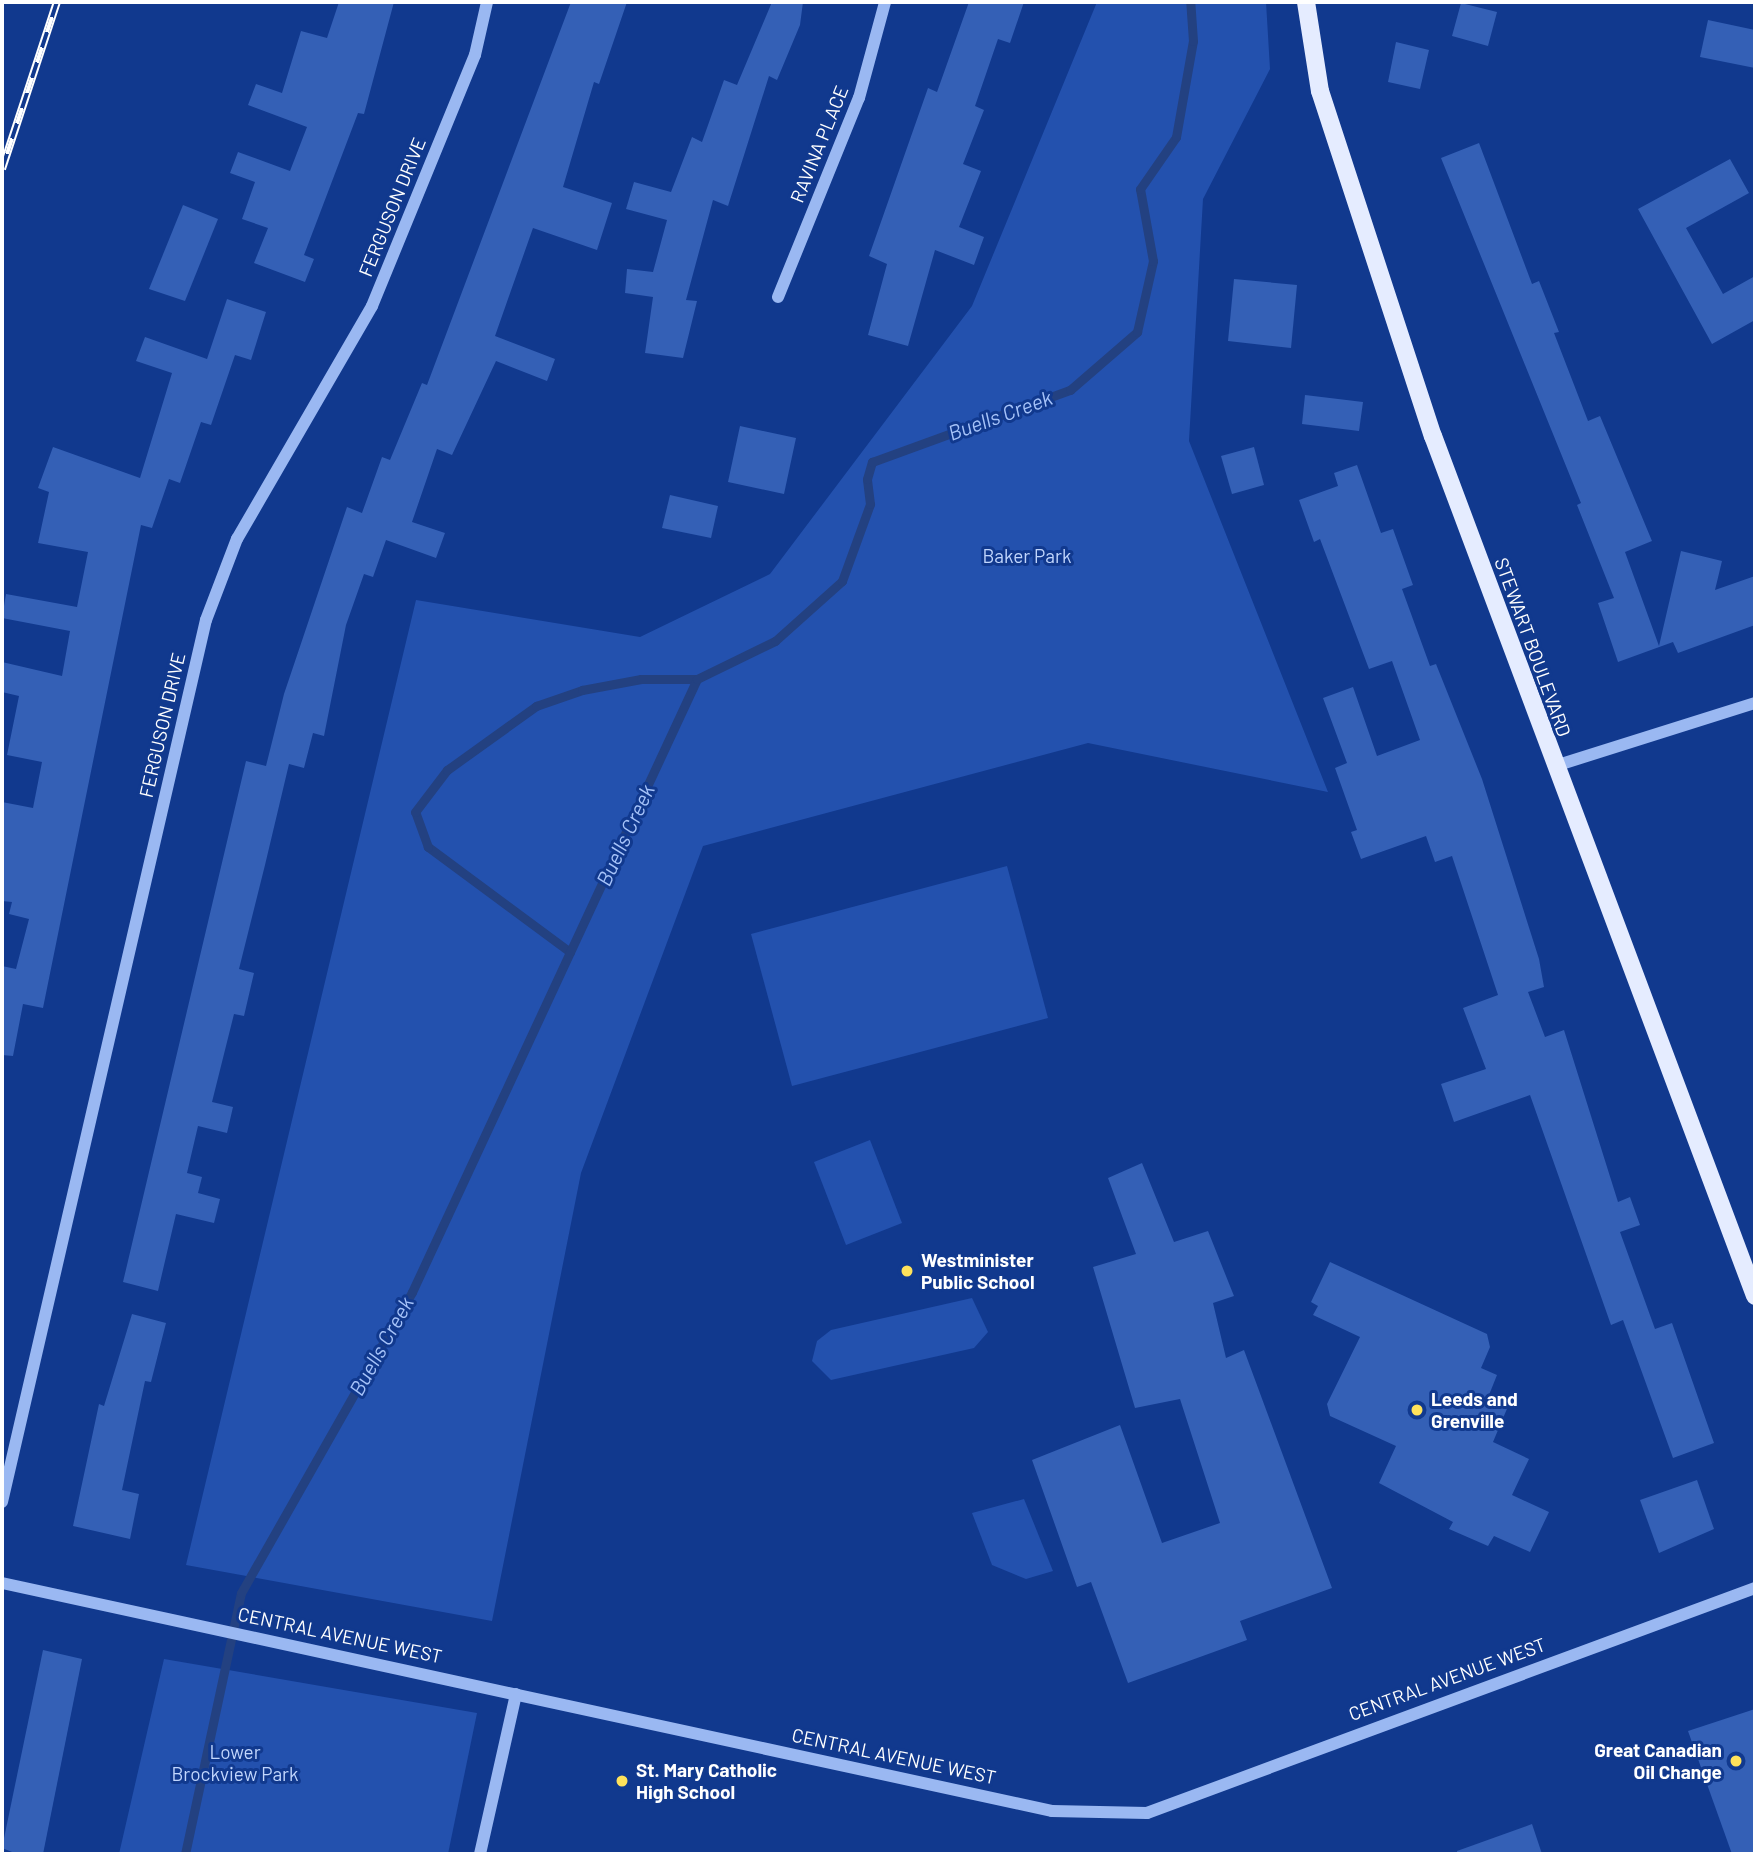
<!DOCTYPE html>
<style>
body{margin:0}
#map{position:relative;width:1757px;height:1856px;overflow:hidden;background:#11398e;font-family:Barlow,sans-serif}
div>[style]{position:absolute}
.green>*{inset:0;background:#2351ae}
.stream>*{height:9px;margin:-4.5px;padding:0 4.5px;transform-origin:4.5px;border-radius:4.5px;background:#234181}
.building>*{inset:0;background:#3460b6}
.minor>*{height:12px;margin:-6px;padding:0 6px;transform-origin:6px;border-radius:6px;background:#9ab8f2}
.major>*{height:18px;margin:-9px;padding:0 9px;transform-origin:9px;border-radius:9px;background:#e5ecff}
.rail>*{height:8px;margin-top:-4px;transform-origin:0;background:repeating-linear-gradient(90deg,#11398e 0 16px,#fff 0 32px);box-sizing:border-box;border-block:2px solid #fff}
.dots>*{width:19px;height:19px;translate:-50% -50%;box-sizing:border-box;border:4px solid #11398e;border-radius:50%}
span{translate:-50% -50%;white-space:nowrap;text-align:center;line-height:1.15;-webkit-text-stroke:6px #11398e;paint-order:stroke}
.street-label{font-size:19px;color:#fff}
.park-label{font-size:19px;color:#c1d6fd}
.poi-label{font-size:19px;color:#fff;font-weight:700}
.left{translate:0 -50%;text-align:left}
.right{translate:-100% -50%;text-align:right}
.water-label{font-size:21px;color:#a6c3f9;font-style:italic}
.frame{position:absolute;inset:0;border:4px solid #fff;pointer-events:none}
</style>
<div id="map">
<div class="green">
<div style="clip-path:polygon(1097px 2px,1266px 2px,1270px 69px,1203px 199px,1189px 441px,1328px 792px,1088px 743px,703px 846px,581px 1173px,492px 1621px,186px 1565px,416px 600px,640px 637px,770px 574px,972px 306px)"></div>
<div style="clip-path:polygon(1007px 866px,1048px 1018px,792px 1086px,751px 934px)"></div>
<div style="clip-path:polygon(870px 1140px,902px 1223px,846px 1245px,814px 1162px)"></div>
<div style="clip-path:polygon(972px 1298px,988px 1332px,974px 1348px,831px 1380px,812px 1361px,817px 1341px,831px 1330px)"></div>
<div style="clip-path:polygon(1024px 1499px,1053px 1571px,1026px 1579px,992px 1565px,972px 1513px)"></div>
<div style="clip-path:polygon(164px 1659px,477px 1713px,448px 1854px,119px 1854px)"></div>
</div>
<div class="stream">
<div style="left:570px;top:952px;width:177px;rotate:-143.5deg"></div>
<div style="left:428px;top:847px;width:37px;rotate:-110deg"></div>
<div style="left:415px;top:812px;width:53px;rotate:-52.7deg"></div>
<div style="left:447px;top:770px;width:110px;rotate:-35.7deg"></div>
<div style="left:536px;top:706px;width:49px;rotate:-19.2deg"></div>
<div style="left:582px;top:690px;width:60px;rotate:-10.6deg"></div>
<div style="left:641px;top:679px;width:56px"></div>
<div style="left:185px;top:1854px;width:267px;rotate:-77.9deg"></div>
<div style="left:241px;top:1593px;width:346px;rotate:-60.4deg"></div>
<div style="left:412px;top:1292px;width:676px;rotate:-65.07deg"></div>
<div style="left:697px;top:679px;width:87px;rotate:-26deg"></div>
<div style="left:775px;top:641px;width:90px;rotate:-41.8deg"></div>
<div style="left:842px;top:581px;width:82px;rotate:-70deg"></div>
<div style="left:870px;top:504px;width:25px;rotate:-97deg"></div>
<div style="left:867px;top:479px;width:18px;rotate:-74deg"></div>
<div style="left:872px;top:462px;width:211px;rotate:-20deg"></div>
<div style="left:1070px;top:390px;width:89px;rotate:-40.9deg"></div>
<div style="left:1137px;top:332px;width:73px;rotate:-77.3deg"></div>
<div style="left:1153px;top:261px;width:73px;rotate:-100.2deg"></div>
<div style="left:1140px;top:189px;width:63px;rotate:-55.3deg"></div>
<div style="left:1176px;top:137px;width:97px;rotate:-80deg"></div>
<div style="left:1193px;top:41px;width:39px;rotate:-94deg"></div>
</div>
<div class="building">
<div style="clip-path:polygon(339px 2px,394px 2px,364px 114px,358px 113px,304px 255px,314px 259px,305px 282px,254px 263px,268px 228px,242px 219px,255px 182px,230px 173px,238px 152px,290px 171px,307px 127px,248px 105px,256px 84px,282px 93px,301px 31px,327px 38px)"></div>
<div style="clip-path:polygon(571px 2px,627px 2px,599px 84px,594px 82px,563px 187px,612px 203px,597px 250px,533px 228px,495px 336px,555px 359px,547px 381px,496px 361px,452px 455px,437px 449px,412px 522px,445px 533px,436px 558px,386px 540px,373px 577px,364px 574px,346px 625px,324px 736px,313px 733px,304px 768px,289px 764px,265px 865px,239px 969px,254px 973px,244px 1016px,234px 1014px,212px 1102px,233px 1107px,227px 1133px,198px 1126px,187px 1173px,202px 1177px,198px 1193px,220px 1199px,214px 1223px,176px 1214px,158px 1291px,123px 1282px,246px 761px,266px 766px,284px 694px,347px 507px,362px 513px,382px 457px,390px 460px,422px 383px,427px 385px)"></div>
<div style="clip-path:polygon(772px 2px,803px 2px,800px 25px,777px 80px,769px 76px,728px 206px,713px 200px,686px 300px,697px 301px,683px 358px,645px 353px,653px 297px,625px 293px,627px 269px,653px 272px,667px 220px,626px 209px,634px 182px,671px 192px,692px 137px,702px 142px,724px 80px,737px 85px)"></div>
<div style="clip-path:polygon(969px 2px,1024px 2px,1010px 43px,998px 39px,975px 106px,984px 110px,963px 164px,981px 171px,959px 227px,984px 237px,974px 265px,935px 250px,908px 346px,868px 335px,887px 264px,869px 256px,928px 88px,937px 92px)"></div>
<div style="clip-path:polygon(1461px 3px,1497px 12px,1488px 46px,1452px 36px)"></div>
<div style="clip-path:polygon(1708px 20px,1755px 30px,1755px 68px,1700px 57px)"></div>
<div style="clip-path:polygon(1396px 42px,1429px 50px,1420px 89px,1388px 82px)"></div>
<div style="clip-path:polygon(1479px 143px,1532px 284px,1539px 281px,1559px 332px,1554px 333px,1588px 421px,1600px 416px,1652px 541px,1625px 552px,1659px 646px,1681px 551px,1722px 561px,1715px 590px,1755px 576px,1755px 625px,1678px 653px,1673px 642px,1618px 662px,1598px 603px,1614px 598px,1577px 505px,1581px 503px,1441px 158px)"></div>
<div style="clip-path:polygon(1730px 159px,1749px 193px,1686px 228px,1723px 294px,1755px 276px,1755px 320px,1712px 344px,1638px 209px)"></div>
<div style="clip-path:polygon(183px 205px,218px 219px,185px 301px,149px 289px)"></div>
<div style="clip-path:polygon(1234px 279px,1297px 285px,1291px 348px,1228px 341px)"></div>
<div style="clip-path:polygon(227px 299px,266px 312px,251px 360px,235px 355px,211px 425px,201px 422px,180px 483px,169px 479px,152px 528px,141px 525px,43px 1008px,23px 1004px,13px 1056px,2px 1055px,2px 966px,16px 969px,29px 919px,9px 914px,12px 902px,2px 901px,2px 802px,33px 808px,42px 762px,7px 755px,19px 696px,2px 692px,2px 662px,62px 676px,70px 631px,2px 618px,6px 594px,77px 607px,88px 552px,38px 543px,49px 492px,38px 488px,53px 447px,140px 478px,172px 373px,136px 361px,145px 337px,207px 359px)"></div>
<div style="clip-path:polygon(1305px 395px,1363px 402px,1359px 431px,1302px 424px)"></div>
<div style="clip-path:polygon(740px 426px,796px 438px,784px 494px,728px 482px)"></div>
<div style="clip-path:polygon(1254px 447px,1264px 485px,1232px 494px,1221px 456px)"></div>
<div style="clip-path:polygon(1357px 465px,1381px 533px,1393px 529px,1413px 585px,1402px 589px,1430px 666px,1436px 664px,1482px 779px,1539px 959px,1544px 987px,1528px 992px,1545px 1037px,1564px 1030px,1618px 1202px,1630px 1197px,1640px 1225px,1620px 1232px,1655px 1329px,1672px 1323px,1714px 1443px,1673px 1458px,1623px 1320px,1611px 1325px,1530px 1095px,1454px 1122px,1441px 1084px,1486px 1069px,1463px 1008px,1498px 995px,1452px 856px,1435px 862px,1426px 836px,1361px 859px,1351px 832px,1357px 830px,1335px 768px,1347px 763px,1323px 698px,1353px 687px,1377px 756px,1420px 740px,1392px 661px,1369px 669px,1320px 539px,1314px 542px,1299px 500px,1338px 486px,1334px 473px)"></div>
<div style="clip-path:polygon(670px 495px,718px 506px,711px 538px,662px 528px)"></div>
<div style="clip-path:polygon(1142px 1163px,1174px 1242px,1208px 1231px,1234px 1296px,1213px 1303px,1226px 1358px,1244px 1350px,1332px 1588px,1240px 1621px,1247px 1640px,1128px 1683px,1091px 1582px,1077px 1587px,1032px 1460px,1120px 1425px,1162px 1543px,1220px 1523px,1180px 1399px,1135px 1408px,1093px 1267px,1136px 1254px,1108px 1178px)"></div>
<div style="clip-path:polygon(1330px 1262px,1487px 1334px,1490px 1347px,1481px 1368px,1497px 1375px,1489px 1395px,1509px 1404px,1493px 1442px,1529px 1459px,1512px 1495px,1549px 1512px,1530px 1552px,1494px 1536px,1488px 1546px,1449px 1529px,1453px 1522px,1379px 1483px,1396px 1446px,1330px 1416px,1327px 1404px,1360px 1337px,1313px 1315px,1318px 1306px,1311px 1302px)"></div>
<div style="clip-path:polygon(132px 1314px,166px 1323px,151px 1382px,145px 1381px,122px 1490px,139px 1494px,130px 1539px,73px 1526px,99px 1404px,104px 1406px)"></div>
<div style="clip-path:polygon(1697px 1480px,1714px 1529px,1659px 1553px,1640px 1500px)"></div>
<div style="clip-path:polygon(43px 1650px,82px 1659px,43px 1854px,17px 1854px,2px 1848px)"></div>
<div style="clip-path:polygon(1755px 1709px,1755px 1854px,1732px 1854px,1688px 1731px)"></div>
<div style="clip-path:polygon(1532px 1824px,1542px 1854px,1457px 1854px,1457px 1851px)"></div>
</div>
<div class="minor">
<div style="left:778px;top:297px;width:215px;rotate:-67.9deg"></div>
<div style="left:859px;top:98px;width:99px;rotate:-74.8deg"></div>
<div style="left:1555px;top:766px;width:210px;rotate:-17.5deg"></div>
<div style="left:2px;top:1502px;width:905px;rotate:-76.98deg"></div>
<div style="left:206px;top:620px;width:87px;rotate:-69.1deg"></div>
<div style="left:237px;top:539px;width:269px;rotate:-59.9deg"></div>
<div style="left:372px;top:306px;width:271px;rotate:-67.7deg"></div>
<div style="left:475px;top:55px;width:54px;rotate:-77.2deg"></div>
<div style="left:2px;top:1583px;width:1074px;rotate:12.25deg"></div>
<div style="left:1052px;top:1811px;width:95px;rotate:1.2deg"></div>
<div style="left:1147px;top:1813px;width:648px;rotate:-20.31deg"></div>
<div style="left:480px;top:1854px;width:164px;rotate:-77.3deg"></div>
</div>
<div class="major">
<div style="left:1306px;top:2px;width:90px;rotate:81.1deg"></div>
<div style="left:1320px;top:91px;width:363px;rotate:71.9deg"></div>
<div style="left:1433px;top:436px;width:918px;rotate:69.47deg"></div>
</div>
<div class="rail">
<div style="left:2px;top:169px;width:176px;rotate:-71.8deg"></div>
</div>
<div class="dots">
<div style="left:907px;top:1271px;background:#ffe25b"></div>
<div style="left:1417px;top:1410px;background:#ffe25b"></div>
<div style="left:1736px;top:1761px;background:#ffe25b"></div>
<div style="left:622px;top:1781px;background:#ffe25b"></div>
</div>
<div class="street-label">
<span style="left:819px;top:144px;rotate:-68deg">RAVINA PLACE</span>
<span style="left:392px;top:207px;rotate:-68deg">FERGUSON DRIVE</span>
<span style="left:1533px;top:647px;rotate:70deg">STEWART BOULEVARD</span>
<span style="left:162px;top:725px;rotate:-77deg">FERGUSON DRIVE</span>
<span style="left:340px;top:1635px;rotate:12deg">CENTRAL AVENUE WEST</span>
<span style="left:1447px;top:1679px;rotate:-20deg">CENTRAL AVENUE WEST</span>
<span style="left:894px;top:1756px;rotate:12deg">CENTRAL AVENUE WEST</span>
</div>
<div class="park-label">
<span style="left:1027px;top:556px">Baker Park</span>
<span style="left:235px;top:1763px">Lower<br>Brockview Park</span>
</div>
<div class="poi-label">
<span class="left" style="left:921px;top:1271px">Westminister<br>Public School</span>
<span class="left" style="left:1431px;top:1410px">Leeds and<br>Grenville</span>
<span class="right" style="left:1722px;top:1761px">Great Canadian<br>Oil Change</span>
<span class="left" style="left:636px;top:1781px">St. Mary Catholic<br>High School</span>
</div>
<div class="water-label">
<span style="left:1000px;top:415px;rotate:-20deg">Buells Creek</span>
<span style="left:625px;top:835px;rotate:-65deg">Buells Creek</span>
<span style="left:381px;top:1346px;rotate:-61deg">Buells Creek</span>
</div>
<div class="frame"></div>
</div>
